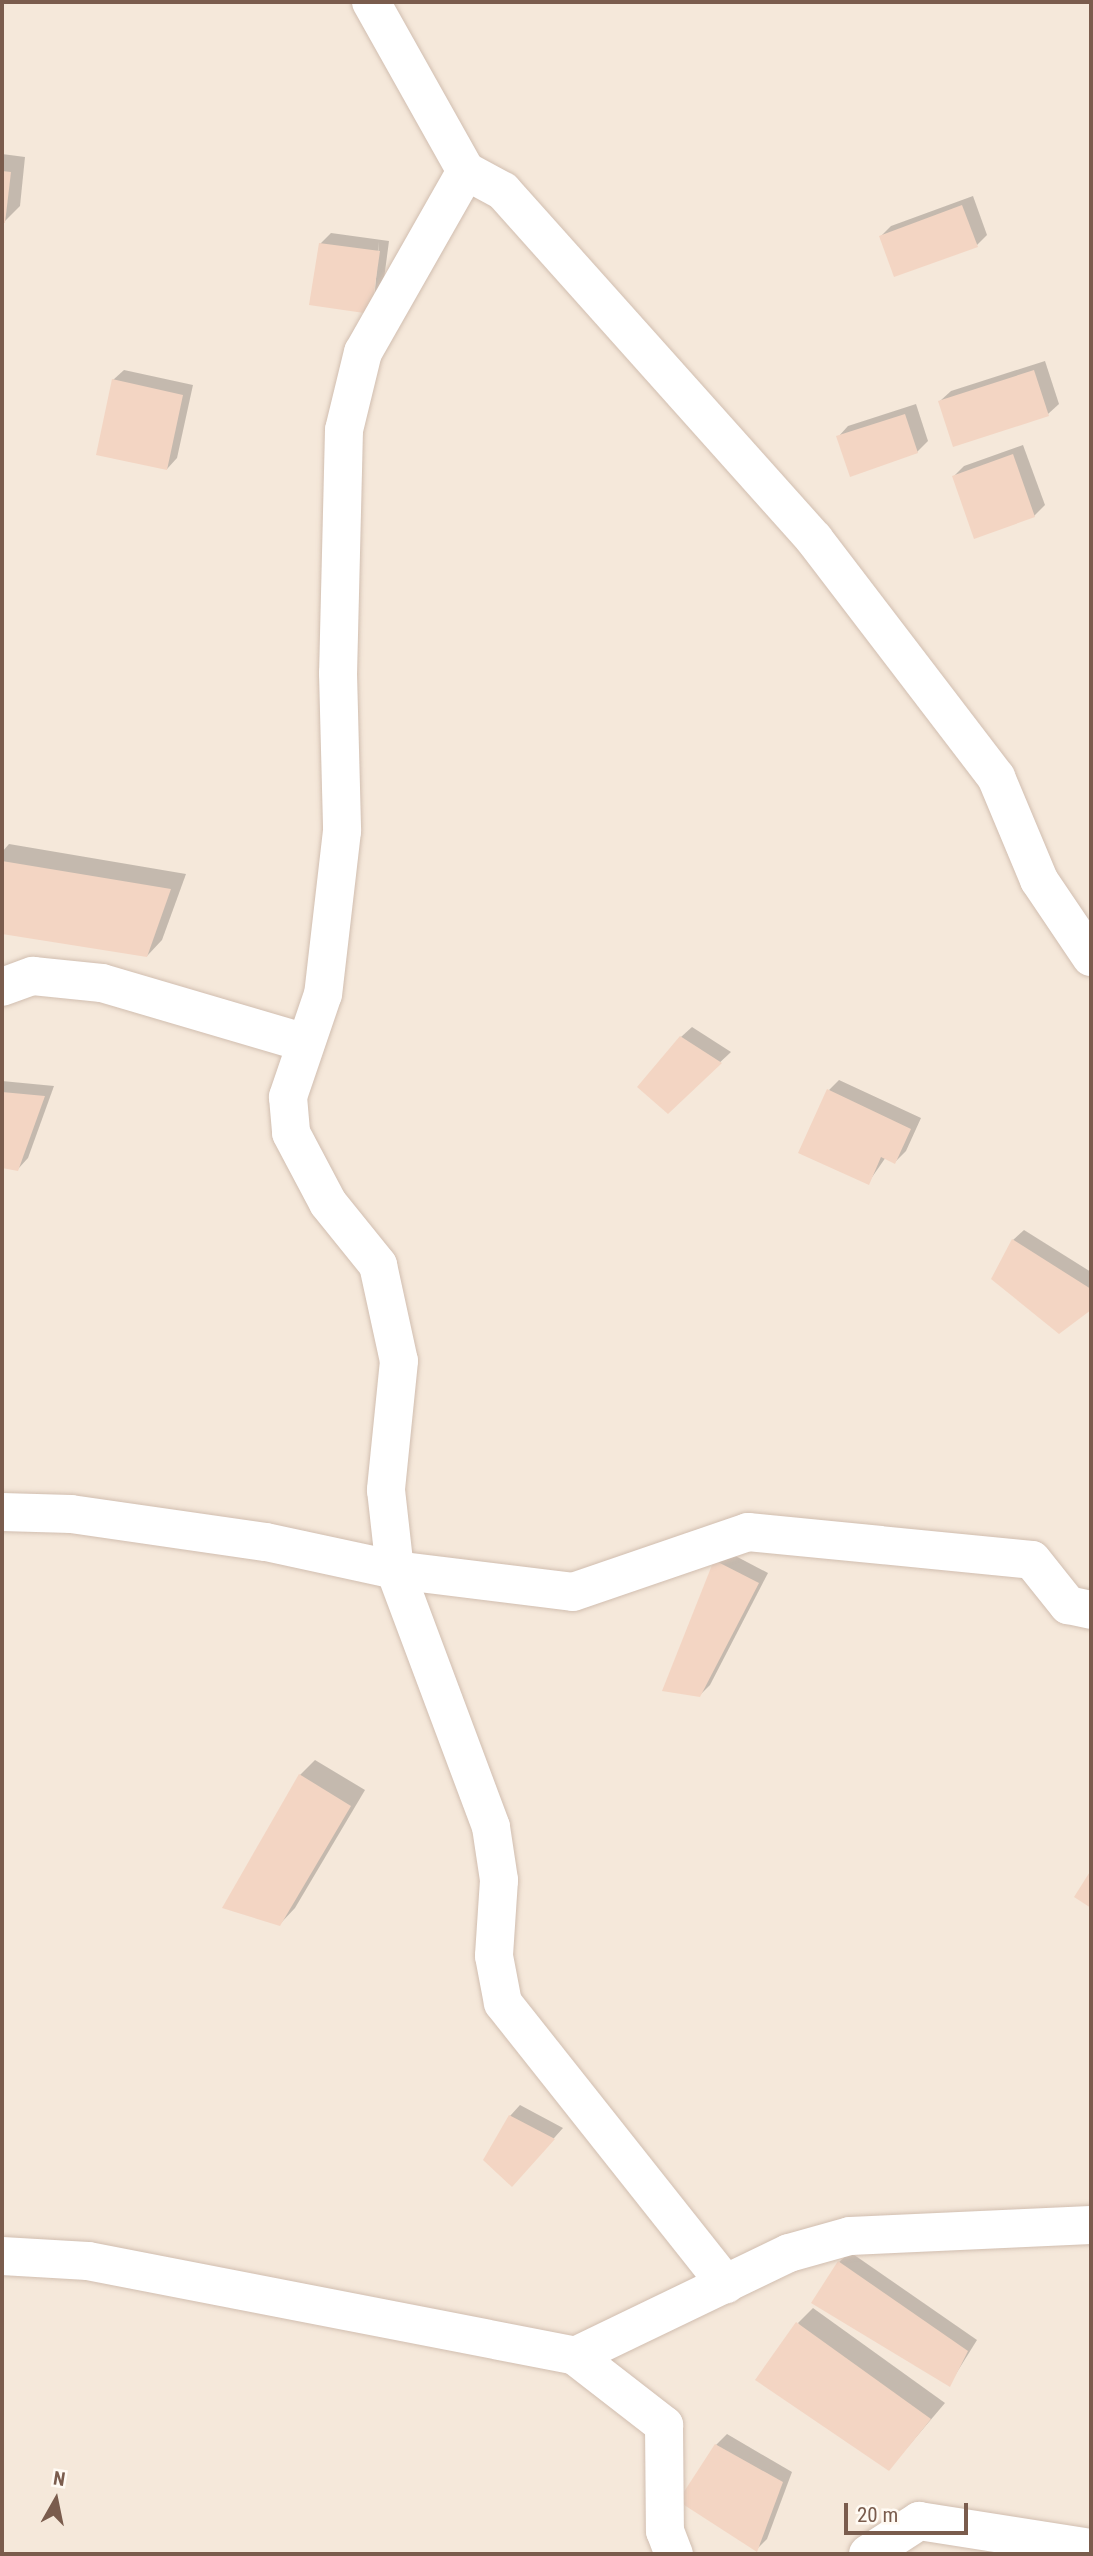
<!DOCTYPE html>
<style>
body{margin:0}
#map{position:relative;width:1093px;height:2556px;overflow:hidden;background:#fdf6ec;font-family:"Roboto Condensed",sans-serif}
div>[style]{position:absolute}
.residential>*{inset:0;background:#f5e8da}
.shadow>*{inset:0;background:#0003}
.building>*{inset:0;background:#f3d5c3}
.roads{filter:drop-shadow(0 0 2px #d1beb0) drop-shadow(0 0 2px #d1beb0)}
.minor>*{height:38px;margin:-19px;padding:0 19px;transform-origin:19px;border-radius:19px;background:#fff}
span{translate:-50% -50%;white-space:nowrap;text-align:center;line-height:1.15;-webkit-text-stroke:5px #fffaf3;paint-order:stroke}
.frame{position:absolute;inset:0;border:4px solid #7a5c4d;pointer-events:none}
.north{position:absolute;left:21px;top:2465px;width:70px;height:70px;-webkit-text-stroke:5px #fffaf3;paint-order:stroke;rotate:9deg;font-size:19px;font-weight:700;line-height:28px;text-align:center;color:#7a5c4d}
.north::after{content:'';display:block;margin:auto;width:24px;height:32px;background:#7a5c4d;clip-path:polygon(50% 0,100% 100%,50% 72%,0 100%)}
.scale{position:absolute;left:844px;top:2503px;width:124px;height:32px;box-sizing:border-box;border:4px solid #7a5c4d;border-top:0;padding-left:9px;font-size:21px;line-height:24px;white-space:nowrap;color:#7a5c4d;-webkit-text-stroke:5px #fffaf3;paint-order:stroke}
</style>
<div id="map">
<div class="residential">
<div style="clip-path:polygon(2px 2px,1091px 2px,1091px 2554px,2px 2554px)"></div>
</div>
<div class="shadow">
<div style="clip-path:polygon(2px 154px,25px 157px,20px 206px,5px 221px)"></div>
<div style="clip-path:polygon(973px 196px,987px 235px,977px 245px,881px 236px,891px 226px)"></div>
<div style="clip-path:polygon(evenodd,331px 233px,389px 241px,381px 302px,370px 313px,311px 304px,320px 244px,331px 233px,379px 242px,374px 303px,371px 303px,379px 242px)"></div>
<div style="clip-path:polygon(1045px 361px,1059px 404px,1048px 414px,940px 401px,951px 391px)"></div>
<div style="clip-path:polygon(124px 370px,193px 385px,177px 458px,167px 469px,113px 380px)"></div>
<div style="clip-path:polygon(916px 404px,928px 441px,917px 452px,838px 437px,848px 426px)"></div>
<div style="clip-path:polygon(1023px 445px,1045px 505px,1034px 516px,954px 476px,964px 466px)"></div>
<div style="clip-path:polygon(9px 844px,186px 874px,162px 940px,147px 956px,2px 933px,2px 852px)"></div>
<div style="clip-path:polygon(692px 1027px,731px 1052px,668px 1111px,681px 1037px)"></div>
<div style="clip-path:polygon(839px 1080px,921px 1118px,906px 1151px,895px 1162px,886px 1157px,868px 1183px,829px 1090px)"></div>
<div style="clip-path:polygon(2px 1081px,54px 1086px,28px 1158px,18px 1169px,2px 1166px)"></div>
<div style="clip-path:polygon(1024px 1230px,1091px 1272px,1091px 1308px,1059px 1332px,1013px 1240px)"></div>
<div style="clip-path:polygon(726px 1551px,768px 1573px,710px 1685px,699px 1696px,715px 1561px)"></div>
<div style="clip-path:polygon(315px 1760px,365px 1790px,295px 1908px,280px 1924px,300px 1775px)"></div>
<div style="clip-path:polygon(520px 2105px,563px 2128px,522px 2174px,510px 2116px)"></div>
<div style="clip-path:polygon(850px 2252px,977px 2340px,949px 2385px,839px 2262px)"></div>
<div style="clip-path:polygon(813px 2308px,945px 2403px,889px 2469px,798px 2323px)"></div>
<div style="clip-path:polygon(727px 2434px,792px 2472px,767px 2539px,757px 2549px,716px 2445px)"></div>
</div>
<div class="building">
<div style="clip-path:polygon(2px 171px,11px 172px,5px 223px,2px 223px)"></div>
<div style="clip-path:polygon(962px 205px,978px 247px,894px 277px,879px 236px)"></div>
<div style="clip-path:polygon(319px 243px,380px 251px,371px 314px,309px 305px)"></div>
<div style="clip-path:polygon(1034px 370px,1049px 416px,953px 447px,938px 401px)"></div>
<div style="clip-path:polygon(112px 379px,183px 395px,167px 470px,96px 455px)"></div>
<div style="clip-path:polygon(905px 414px,918px 453px,850px 477px,836px 436px)"></div>
<div style="clip-path:polygon(1013px 454px,1035px 517px,974px 539px,952px 476px)"></div>
<div style="clip-path:polygon(2px 861px,171px 889px,147px 957px,2px 934px)"></div>
<div style="clip-path:polygon(680px 1036px,722px 1063px,668px 1114px,637px 1087px)"></div>
<div style="clip-path:polygon(827px 1089px,911px 1129px,895px 1164px,881px 1157px,869px 1185px,798px 1153px)"></div>
<div style="clip-path:polygon(2px 1092px,45px 1096px,18px 1171px,2px 1168px)"></div>
<div style="clip-path:polygon(1012px 1239px,1091px 1289px,1091px 1310px,1059px 1334px,991px 1279px)"></div>
<div style="clip-path:polygon(714px 1560px,759px 1583px,700px 1697px,662px 1691px)"></div>
<div style="clip-path:polygon(299px 1774px,351px 1806px,280px 1926px,222px 1908px)"></div>
<div style="clip-path:polygon(1091px 1870px,1091px 1908px,1074px 1897px)"></div>
<div style="clip-path:polygon(509px 2115px,555px 2139px,512px 2187px,483px 2160px)"></div>
<div style="clip-path:polygon(838px 2261px,968px 2351px,950px 2387px,811px 2303px)"></div>
<div style="clip-path:polygon(796px 2322px,931px 2419px,889px 2471px,755px 2380px)"></div>
<div style="clip-path:polygon(715px 2444px,783px 2482px,757px 2552px,678px 2501px)"></div>
</div>
<div class="roads">
<div class="minor">
<div style="left:371px;top:2px;width:194px;rotate:60.7deg"></div>
<div style="left:466px;top:171px;width:42px;rotate:28.4deg"></div>
<div style="left:503px;top:191px;width:467px;rotate:48.2deg"></div>
<div style="left:814px;top:539px;width:300px;rotate:52.6deg"></div>
<div style="left:996px;top:777px;width:112px;rotate:67.3deg"></div>
<div style="left:1039px;top:880px;width:93px;rotate:56deg"></div>
<div style="left:466px;top:171px;width:208px;rotate:119.6deg"></div>
<div style="left:363px;top:352px;width:80px;rotate:103.7deg"></div>
<div style="left:344px;top:430px;width:243px;rotate:91.4deg"></div>
<div style="left:338px;top:673px;width:158px;rotate:88.5deg"></div>
<div style="left:342px;top:831px;width:164px;rotate:96.6deg"></div>
<div style="left:323px;top:994px;width:109px;rotate:108.8deg"></div>
<div style="left:288px;top:1097px;width:36px;rotate:85deg"></div>
<div style="left:291px;top:1133px;width:79px;rotate:62.1deg"></div>
<div style="left:328px;top:1203px;width:80px;rotate:51.1deg"></div>
<div style="left:378px;top:1265px;width:98px;rotate:77.7deg"></div>
<div style="left:399px;top:1361px;width:130px;rotate:95.8deg"></div>
<div style="left:386px;top:1490px;width:81px;rotate:83.6deg"></div>
<div style="left:395px;top:1570px;width:274px;rotate:69.5deg"></div>
<div style="left:491px;top:1827px;width:54px;rotate:81.4deg"></div>
<div style="left:499px;top:1880px;width:76px;rotate:93.8deg"></div>
<div style="left:494px;top:1956px;width:48px;rotate:79.2deg"></div>
<div style="left:503px;top:2003px;width:359px;rotate:51.6deg"></div>
<div style="left:2px;top:987px;width:33px;rotate:-20deg"></div>
<div style="left:33px;top:976px;width:69px;rotate:5.8deg"></div>
<div style="left:102px;top:983px;width:209px;rotate:16.4deg"></div>
<div style="left:2px;top:1512px;width:69px;rotate:1.7deg"></div>
<div style="left:71px;top:1514px;width:197px;rotate:8.2deg"></div>
<div style="left:266px;top:1542px;width:132px;rotate:12.2deg"></div>
<div style="left:395px;top:1570px;width:179px;rotate:7deg"></div>
<div style="left:573px;top:1592px;width:185px;rotate:-18.9deg"></div>
<div style="left:748px;top:1532px;width:285px;rotate:5.6deg"></div>
<div style="left:1032px;top:1560px;width:58px;rotate:51.3deg"></div>
<div style="left:1068px;top:1605px;width:24px;rotate:12deg"></div>
<div style="left:2px;top:2256px;width:86px;rotate:3.3deg"></div>
<div style="left:88px;top:2261px;width:496px;rotate:11deg"></div>
<div style="left:575px;top:2356px;width:237px;rotate:-25.7deg"></div>
<div style="left:789px;top:2253px;width:63px;rotate:-15.6deg"></div>
<div style="left:850px;top:2236px;width:241px;rotate:-2.6deg"></div>
<div style="left:575px;top:2356px;width:113px;rotate:37.8deg"></div>
<div style="left:664px;top:2425px;width:106px;rotate:89.5deg"></div>
<div style="left:665px;top:2531px;width:25px;rotate:69deg"></div>
<div style="left:868px;top:2554px;width:61px;rotate:-32.9deg"></div>
<div style="left:919px;top:2521px;width:174px;rotate:8.9deg"></div>
</div>
</div>
<div class="frame"></div>
<div class="north">N</div>
<div class="scale">20 m</div>
</div>
